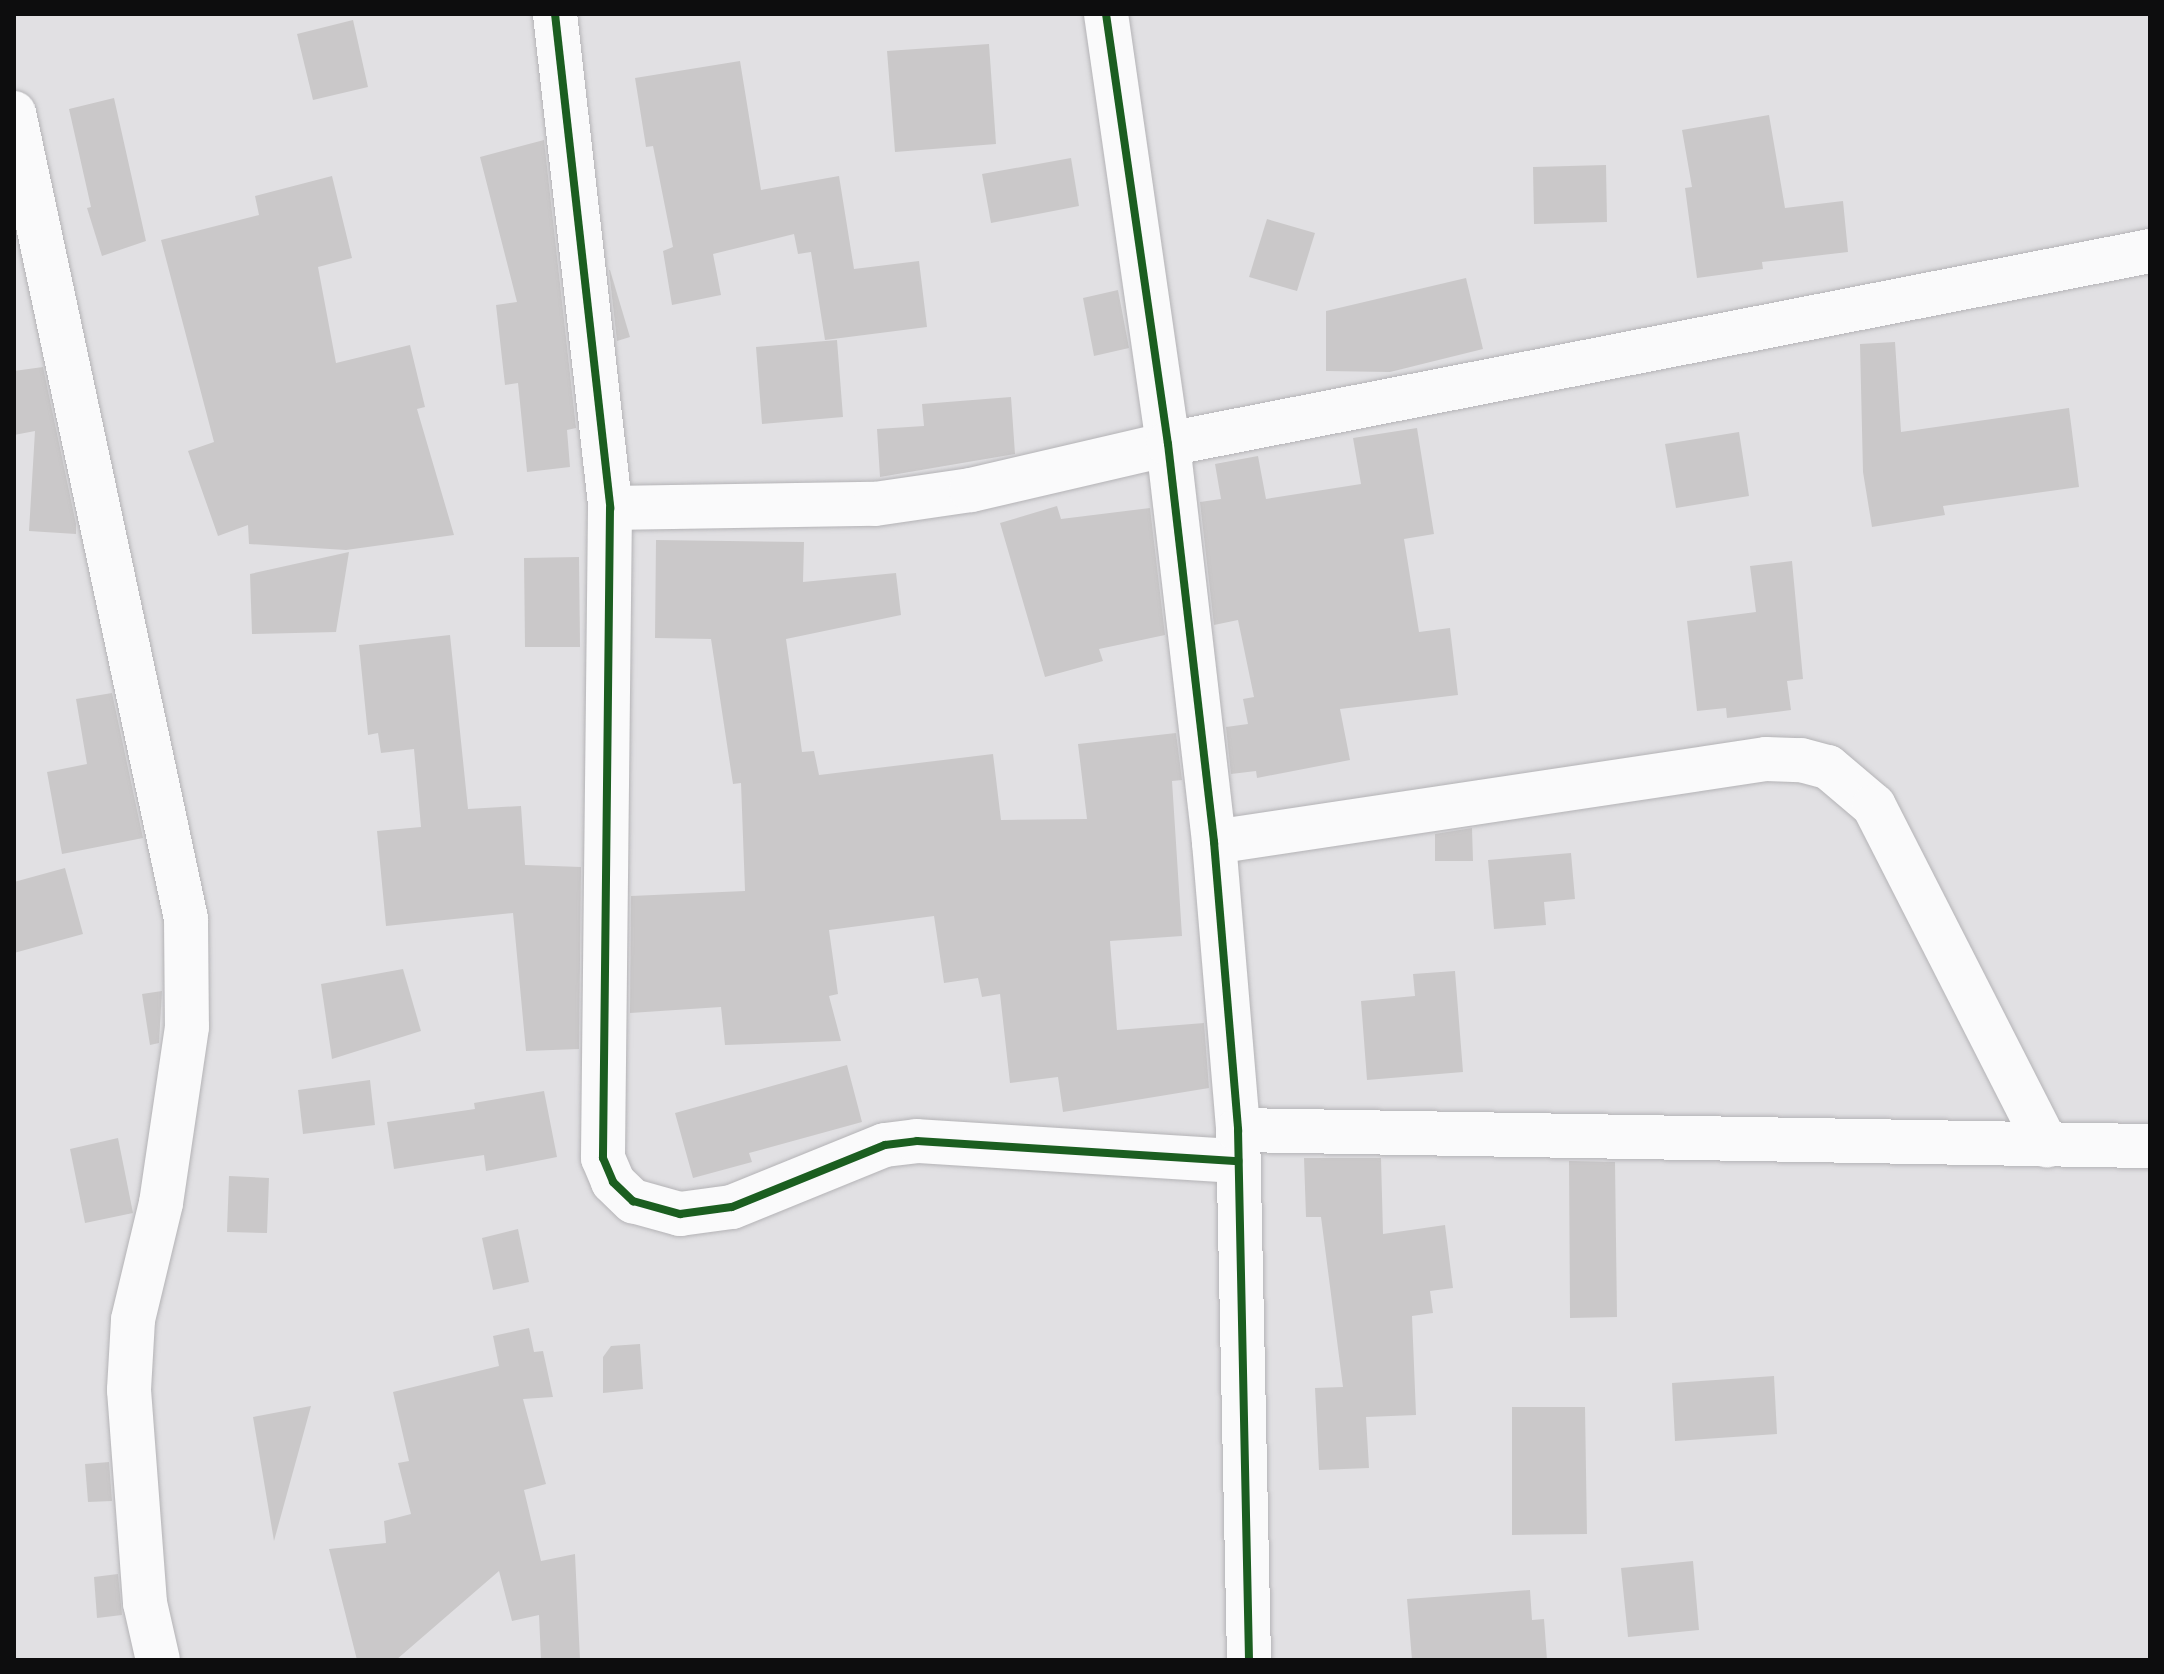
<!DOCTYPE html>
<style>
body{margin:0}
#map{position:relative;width:2164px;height:1674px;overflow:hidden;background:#e1e0e3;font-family:"IBM Plex Sans",sans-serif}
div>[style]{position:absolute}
.building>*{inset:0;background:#cac8c9}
.roads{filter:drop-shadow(0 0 2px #b4b3b6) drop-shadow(0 0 2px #b4b3b6)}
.minor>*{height:44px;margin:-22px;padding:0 22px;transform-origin:22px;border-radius:22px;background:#fafafb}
.cycleway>*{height:8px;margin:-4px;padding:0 4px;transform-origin:4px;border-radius:4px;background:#1b5e20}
span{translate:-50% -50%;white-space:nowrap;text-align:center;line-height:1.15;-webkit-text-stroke:6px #eeecf1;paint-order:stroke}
.frame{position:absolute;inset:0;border:16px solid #0d0d0e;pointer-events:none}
</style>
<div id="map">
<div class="building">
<div style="clip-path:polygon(353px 20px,368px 87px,313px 100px,297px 34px)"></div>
<div style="clip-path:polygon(989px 44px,996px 144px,895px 152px,887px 51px)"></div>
<div style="clip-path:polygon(740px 61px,761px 190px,839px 176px,854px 269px,919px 261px,927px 327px,825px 340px,811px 252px,798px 254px,794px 234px,713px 254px,721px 295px,672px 305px,663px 251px,673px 247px,653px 146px,646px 147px,635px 78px)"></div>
<div style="clip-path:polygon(114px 98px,146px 241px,102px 256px,87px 208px,91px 207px,69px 109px)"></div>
<div style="clip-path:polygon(1769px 115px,1785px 208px,1843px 201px,1848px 252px,1762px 262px,1763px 269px,1697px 278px,1685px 188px,1692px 187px,1682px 130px)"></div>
<div style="clip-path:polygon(544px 140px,576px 428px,567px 430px,570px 467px,527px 472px,518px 383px,505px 385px,496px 305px,517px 302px,480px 157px)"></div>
<div style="clip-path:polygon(1071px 158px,1079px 206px,991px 223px,982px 174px)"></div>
<div style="clip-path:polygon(1606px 165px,1607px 222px,1534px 224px,1533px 167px)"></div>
<div style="clip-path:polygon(332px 176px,352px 258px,318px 267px,336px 363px,410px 345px,425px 407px,417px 409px,454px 535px,346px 550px,249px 544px,248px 525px,218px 536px,188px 451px,214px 442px,161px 240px,259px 215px,255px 196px)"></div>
<div style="clip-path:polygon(1267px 219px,1315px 233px,1297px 291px,1249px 277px)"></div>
<div style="clip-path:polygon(610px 270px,630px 337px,617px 341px,609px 270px)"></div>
<div style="clip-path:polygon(1466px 278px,1483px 349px,1390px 372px,1326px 371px,1326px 311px)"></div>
<div style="clip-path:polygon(1118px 290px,1129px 348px,1094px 356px,1083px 298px)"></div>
<div style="clip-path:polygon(837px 340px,843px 417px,762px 424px,756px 347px)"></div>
<div style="clip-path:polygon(1895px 342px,1901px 432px,2069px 408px,2079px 487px,1943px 506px,1945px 515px,1872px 527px,1863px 472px,1860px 344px)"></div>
<div style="clip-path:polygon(43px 367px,76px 524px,76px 534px,29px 531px,35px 431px,14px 435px,14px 371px)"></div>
<div style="clip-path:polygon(1011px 397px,1015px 454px,880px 477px,877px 429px,924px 426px,922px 404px)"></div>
<div style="clip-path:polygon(1417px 428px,1434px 534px,1404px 539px,1419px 632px,1450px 628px,1458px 695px,1340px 709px,1350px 760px,1257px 778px,1256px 771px,1231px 774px,1226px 727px,1248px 724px,1243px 699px,1254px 697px,1238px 620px,1214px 625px,1200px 502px,1221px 499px,1215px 464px,1258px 456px,1266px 499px,1361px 484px,1353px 438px)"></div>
<div style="clip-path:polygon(1739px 432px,1749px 496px,1676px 508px,1665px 444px)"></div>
<div style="clip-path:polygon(1057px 506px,1061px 519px,1150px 508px,1165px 635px,1099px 649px,1103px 661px,1045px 677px,1000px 523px)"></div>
<div style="clip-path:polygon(656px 540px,804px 542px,803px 582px,896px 573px,901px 615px,786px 639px,802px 752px,814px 751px,819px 775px,993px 754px,1001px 820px,1087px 819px,1078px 744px,1176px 733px,1182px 780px,1172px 781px,1182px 936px,1110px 941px,1117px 1030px,1204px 1023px,1209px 1088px,1063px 1112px,1058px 1077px,1010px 1083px,1000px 994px,982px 997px,978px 978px,944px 983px,934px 916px,829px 930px,838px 994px,829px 996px,841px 1041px,725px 1045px,721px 1007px,630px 1013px,631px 896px,745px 891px,741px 783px,733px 784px,711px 639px,655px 638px)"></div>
<div style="clip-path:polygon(349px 552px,336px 632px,252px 634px,250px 574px)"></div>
<div style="clip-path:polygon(579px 557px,580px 647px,525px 647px,524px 558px)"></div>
<div style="clip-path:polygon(1792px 561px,1803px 679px,1787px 681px,1791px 710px,1727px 718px,1726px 708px,1697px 711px,1687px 621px,1756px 612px,1750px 566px)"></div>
<div style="clip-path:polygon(450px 635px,468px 809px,521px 806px,525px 865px,581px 867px,579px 1049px,526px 1051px,513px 913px,386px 926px,377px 831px,421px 827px,414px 749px,381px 753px,378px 733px,368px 735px,359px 645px)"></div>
<div style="clip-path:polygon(112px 693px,143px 838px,62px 854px,47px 772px,87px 764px,76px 699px)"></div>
<div style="clip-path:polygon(1472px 828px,1473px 861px,1435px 861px,1435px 834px)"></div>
<div style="clip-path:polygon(1571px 853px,1575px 899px,1544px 902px,1546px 925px,1494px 929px,1488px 860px)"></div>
<div style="clip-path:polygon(65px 868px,83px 934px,14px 953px,14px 882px)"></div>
<div style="clip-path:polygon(403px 969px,421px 1031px,332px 1059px,321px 984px)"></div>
<div style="clip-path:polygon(1455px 971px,1463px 1072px,1367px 1080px,1361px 1001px,1415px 996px,1413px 974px)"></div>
<div style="clip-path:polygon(162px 991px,159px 1043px,150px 1045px,142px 994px)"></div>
<div style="clip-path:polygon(847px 1065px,862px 1122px,749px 1153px,752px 1162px,693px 1178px,675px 1113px)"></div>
<div style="clip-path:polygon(370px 1080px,375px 1125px,303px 1134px,298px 1090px)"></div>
<div style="clip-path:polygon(544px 1091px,557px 1157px,486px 1171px,484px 1155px,394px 1169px,387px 1122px,475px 1109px,474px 1103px)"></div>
<div style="clip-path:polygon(118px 1138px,133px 1213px,85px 1223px,70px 1149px)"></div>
<div style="clip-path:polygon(1304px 1158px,1381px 1158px,1383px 1234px,1445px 1225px,1453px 1288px,1430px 1291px,1433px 1313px,1412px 1316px,1416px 1415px,1366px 1417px,1369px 1468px,1319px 1470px,1315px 1388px,1343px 1387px,1321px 1217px,1306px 1217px)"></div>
<div style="clip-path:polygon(1569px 1161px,1615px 1162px,1617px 1317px,1570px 1318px)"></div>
<div style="clip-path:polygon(229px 1176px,269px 1178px,267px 1233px,227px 1232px)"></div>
<div style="clip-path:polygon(518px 1229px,529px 1282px,493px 1290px,482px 1238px)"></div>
<div style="clip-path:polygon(529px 1328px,534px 1352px,543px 1351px,553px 1397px,523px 1399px,546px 1484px,524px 1490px,541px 1561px,575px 1554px,580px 1660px,541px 1660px,539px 1615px,512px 1621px,499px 1571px,396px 1660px,357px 1660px,329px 1549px,386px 1543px,384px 1521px,411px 1514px,398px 1463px,409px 1461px,393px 1392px,499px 1366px,493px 1336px)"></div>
<div style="clip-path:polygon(640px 1344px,643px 1389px,603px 1393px,603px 1357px,611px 1346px)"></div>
<div style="clip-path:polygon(1774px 1376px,1777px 1434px,1675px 1441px,1672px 1383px)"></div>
<div style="clip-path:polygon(311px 1406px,299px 1450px,274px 1541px,253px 1417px)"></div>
<div style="clip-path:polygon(1512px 1407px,1585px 1407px,1587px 1534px,1512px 1535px)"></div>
<div style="clip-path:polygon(109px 1462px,112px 1501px,88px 1502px,85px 1464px)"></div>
<div style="clip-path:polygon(1693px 1561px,1699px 1630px,1628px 1637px,1621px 1568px)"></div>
<div style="clip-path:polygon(118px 1574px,122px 1615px,97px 1618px,94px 1577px)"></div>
<div style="clip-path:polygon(1530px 1590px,1532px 1620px,1544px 1619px,1547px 1660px,1412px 1660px,1407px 1599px)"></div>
</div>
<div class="roads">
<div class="minor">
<div style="left:555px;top:14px;width:497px;rotate:83.6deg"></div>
<div style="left:610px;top:508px;width:650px;rotate:90.62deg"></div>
<div style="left:603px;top:1158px;width:26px;rotate:67deg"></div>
<div style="left:613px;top:1182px;width:28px;rotate:44deg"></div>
<div style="left:633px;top:1201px;width:49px;rotate:15.5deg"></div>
<div style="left:680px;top:1214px;width:52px;rotate:-7.7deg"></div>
<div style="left:732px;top:1207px;width:165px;rotate:-22.1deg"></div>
<div style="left:885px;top:1145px;width:32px;rotate:-7deg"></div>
<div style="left:917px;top:1141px;width:322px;rotate:3.6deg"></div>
<div style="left:1106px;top:14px;width:434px;rotate:81.8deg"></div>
<div style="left:1168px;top:444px;width:401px;rotate:83.4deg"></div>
<div style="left:1214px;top:842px;width:289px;rotate:85.2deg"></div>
<div style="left:1238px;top:1130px;width:530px;rotate:88.81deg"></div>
<div style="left:14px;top:113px;width:824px;rotate:77.95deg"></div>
<div style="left:186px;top:919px;width:108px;rotate:89.5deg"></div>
<div style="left:187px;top:1027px;width:178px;rotate:98.4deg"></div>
<div style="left:161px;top:1203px;width:120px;rotate:103.5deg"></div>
<div style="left:133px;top:1320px;width:70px;rotate:93.3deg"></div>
<div style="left:129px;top:1390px;width:214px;rotate:85.7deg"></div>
<div style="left:145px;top:1603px;width:58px;rotate:77.2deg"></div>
<div style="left:610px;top:508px;width:265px;rotate:-0.9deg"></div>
<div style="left:875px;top:504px;width:97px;rotate:-8.3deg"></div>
<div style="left:971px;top:490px;width:202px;rotate:-13.1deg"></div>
<div style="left:1168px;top:444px;width:1001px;rotate:-11.12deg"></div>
<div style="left:1214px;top:842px;width:558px;rotate:-8.55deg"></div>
<div style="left:1766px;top:759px;width:35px;rotate:2deg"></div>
<div style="left:1801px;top:760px;width:28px;rotate:15deg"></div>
<div style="left:1828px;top:767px;width:60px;rotate:40.3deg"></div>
<div style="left:1874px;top:806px;width:381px;rotate:63deg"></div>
<div style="left:1238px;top:1130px;width:912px;rotate:1.01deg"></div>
</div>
</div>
<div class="cycleway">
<div style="left:555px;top:14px;width:497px;rotate:83.6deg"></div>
<div style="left:610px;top:508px;width:650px;rotate:90.62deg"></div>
<div style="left:603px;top:1158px;width:26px;rotate:67deg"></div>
<div style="left:613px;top:1182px;width:28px;rotate:44deg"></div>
<div style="left:633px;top:1201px;width:49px;rotate:15.5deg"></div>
<div style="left:680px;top:1214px;width:52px;rotate:-7.7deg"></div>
<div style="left:732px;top:1207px;width:165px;rotate:-22.1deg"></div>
<div style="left:885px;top:1145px;width:32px;rotate:-7deg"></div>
<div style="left:917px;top:1141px;width:322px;rotate:3.6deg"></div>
<div style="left:1106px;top:14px;width:434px;rotate:81.8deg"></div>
<div style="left:1168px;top:444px;width:401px;rotate:83.4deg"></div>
<div style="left:1214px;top:842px;width:289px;rotate:85.2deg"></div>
<div style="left:1238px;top:1130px;width:530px;rotate:88.81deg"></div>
</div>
<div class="frame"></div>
</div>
